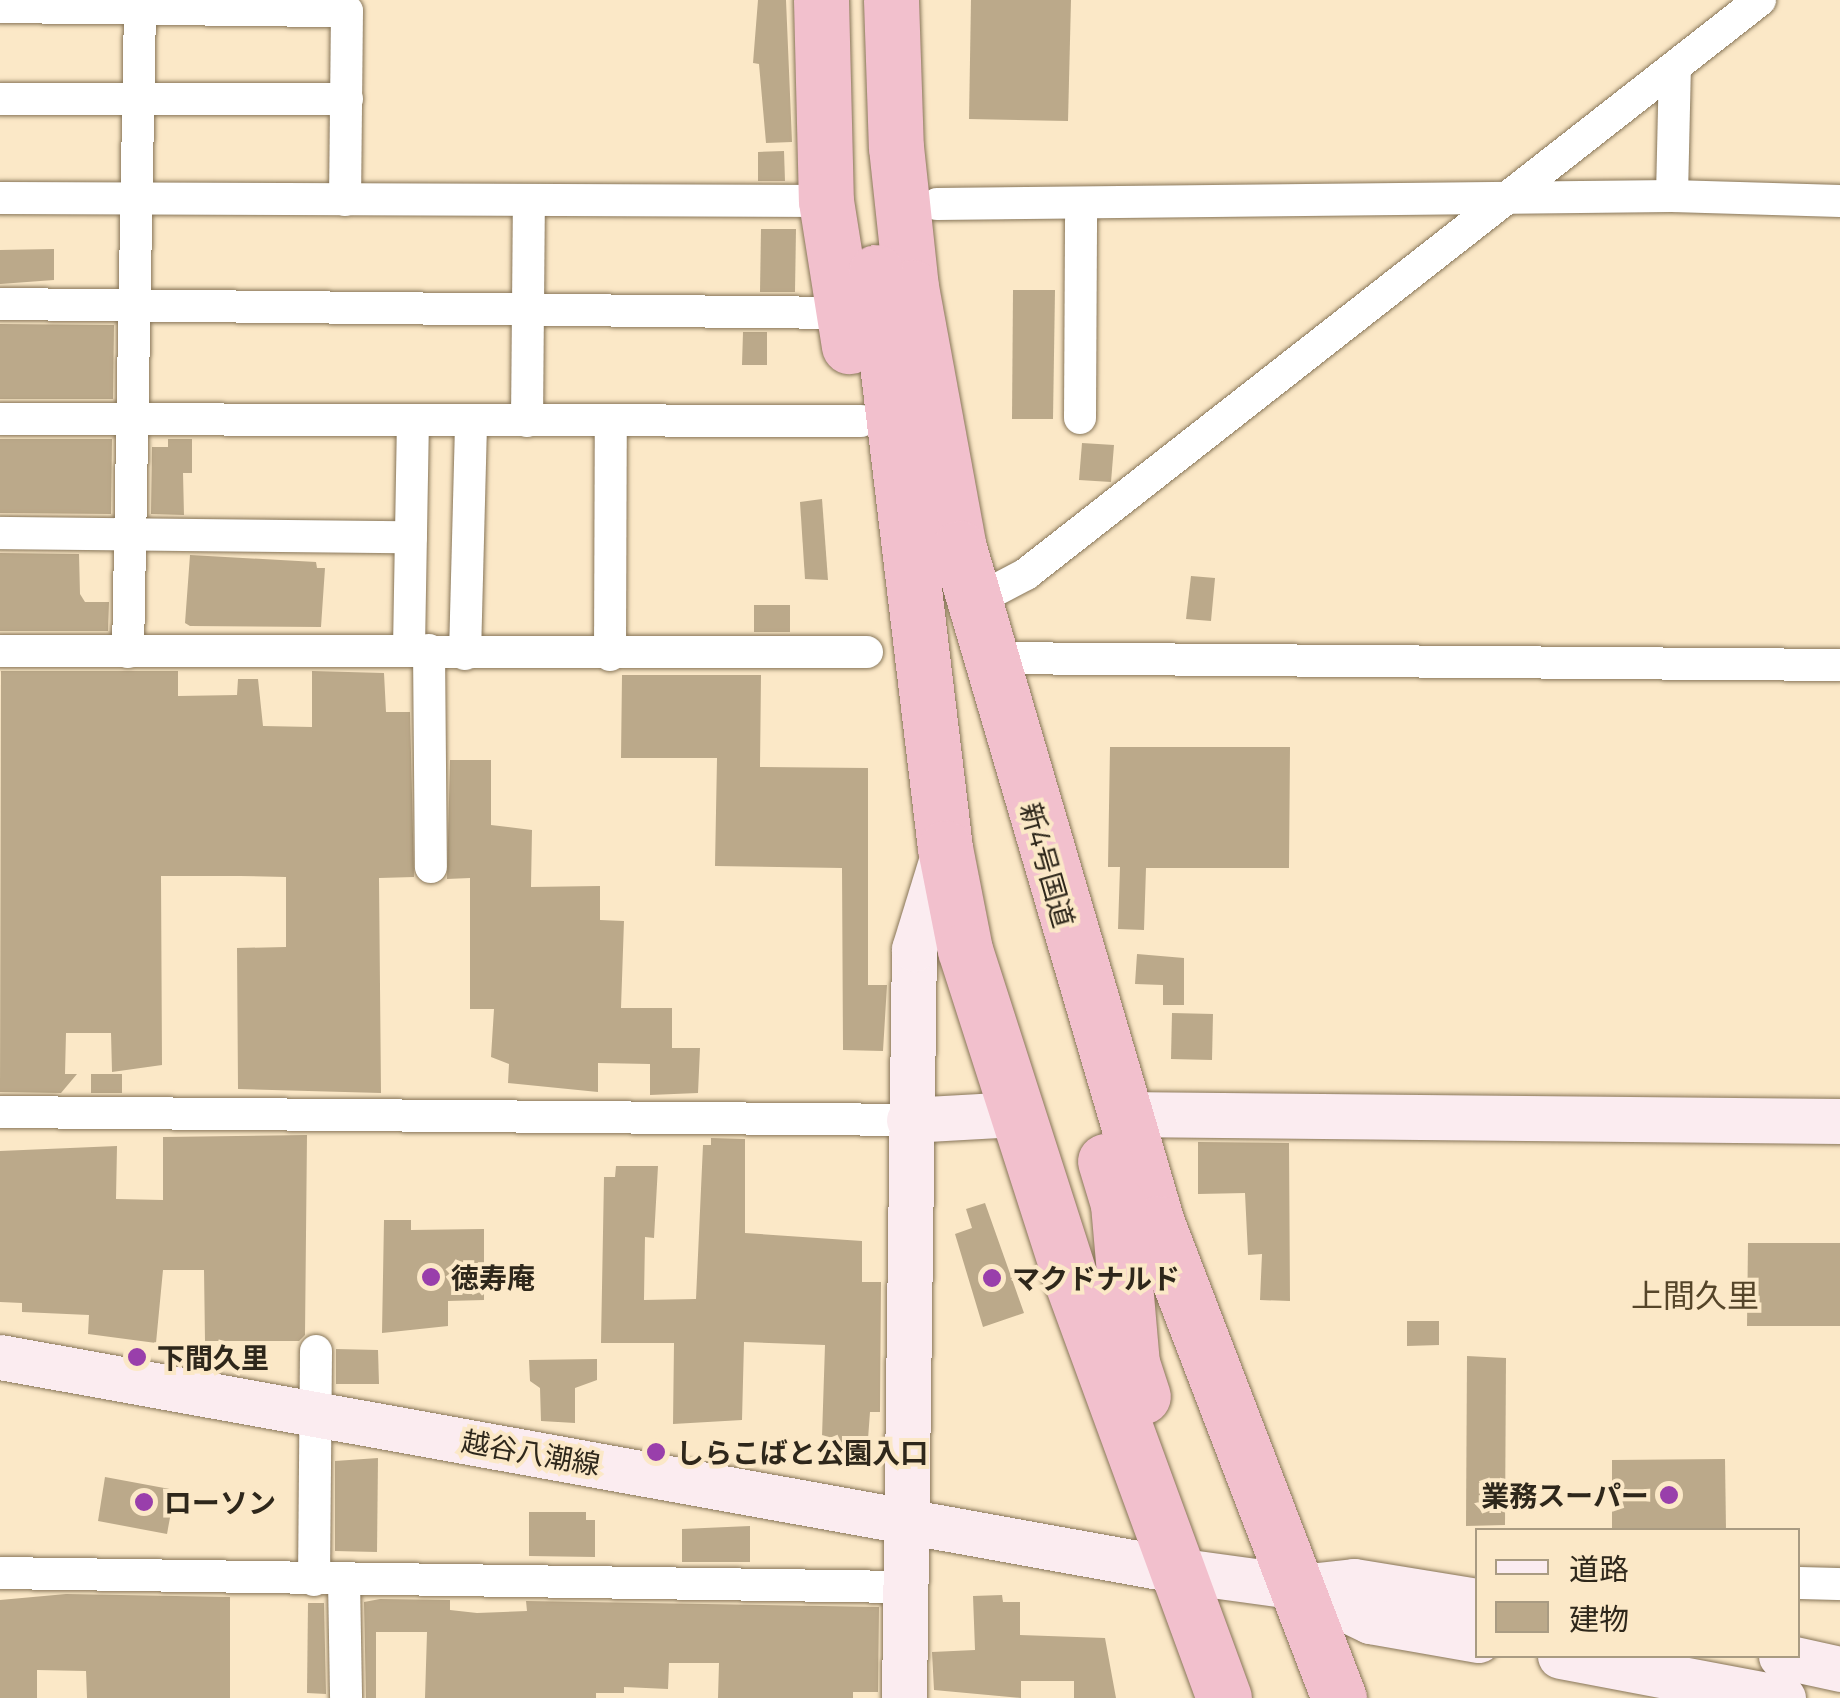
<!DOCTYPE html>
<meta charset="utf-8">
<style>
body{margin:0}
#map{position:relative;width:1840px;height:1698px;overflow:hidden;background:#fbe8c7;font-family:Manrope,"Noto Sans JP",sans-serif}
div>[style]{position:absolute}
.building>*{inset:0;background:#bba98a}
.roads{filter:drop-shadow(0 0 2px #877558) drop-shadow(0 0 2px #877558)}
.street>*{height:32px;margin:-16px;padding:0 16px;transform-origin:16px;border-radius:16px;background:#fff}
.secondary>*{height:45px;margin:-22.5px;padding:0 22.5px;transform-origin:22.5px;border-radius:22.5px;background:#fbecf0}
.highway>*{height:55px;margin:-27.5px;padding:0 27.5px;transform-origin:27.5px;border-radius:27.5px;background:#f2c0cd}
.dots>*{width:28px;height:28px;translate:-50% -50%;box-sizing:border-box;border:5px solid #fbe8c7;border-radius:50%}
span{translate:-50% -50%;white-space:nowrap;text-align:center;line-height:1.15;-webkit-text-stroke:8px #fbe8c7;paint-order:stroke}
.street-label{font-size:28px;color:#2e271b}
.poi-label{font-size:28px;color:#2e271b;font-weight:700}
.left{translate:0 -50%;text-align:left}
.right{translate:-100% -50%;text-align:right}
.quarter-label{font-size:32px;color:#554529}
.legend{position:absolute;left:1475px;top:1528px;width:325px;height:130px;box-sizing:border-box;background:#fbe8c7;border:2px solid #a99b82;margin:0;padding:12px 18px;list-style:none;font-size:30px;color:#2e271b}
.legend li{display:flex;align-items:center;gap:20px;height:50px}
.legend b{width:50px;border:2px solid #a99b82}
</style>
<div id="map">
<div class="building">
<div style="clip-path:polygon(758px 0,786px 0,792px 142px,766px 143px,759px 64px,753px 63px)"></div>
<div style="clip-path:polygon(971px 0,1071px 0,1068px 121px,969px 119px)"></div>
<div style="clip-path:polygon(784px 151px,785px 181px,758px 181px,758px 152px)"></div>
<div style="clip-path:polygon(761px 229px,796px 229px,795px 292px,760px 292px)"></div>
<div style="clip-path:polygon(54px 249px,54px 280px,0 284px,0 250px)"></div>
<div style="clip-path:polygon(1013px 290px,1055px 290px,1053px 419px,1012px 419px)"></div>
<div style="clip-path:polygon(0 324px,114px 325px,113px 399px,0 399px)"></div>
<div style="clip-path:polygon(743px 332px,767px 332px,767px 365px,742px 365px)"></div>
<div style="clip-path:polygon(0 439px,112px 439px,111px 514px,0 513px)"></div>
<div style="clip-path:polygon(168px 439px,192px 439px,192px 473px,183px 473px,184px 515px,151px 514px,152px 447px,168px 447px)"></div>
<div style="clip-path:polygon(1082px 443px,1114px 445px,1111px 482px,1079px 480px)"></div>
<div style="clip-path:polygon(822px 499px,828px 580px,805px 579px,800px 502px)"></div>
<div style="clip-path:polygon(0 553px,79px 554px,80px 594px,85px 602px,109px 602px,108px 631px,0 631px)"></div>
<div style="clip-path:polygon(190px 555px,316px 562px,317px 568px,325px 568px,321px 627px,190px 626px,185px 623px)"></div>
<div style="clip-path:polygon(1191px 576px,1215px 578px,1211px 621px,1186px 619px)"></div>
<div style="clip-path:polygon(754px 605px,790px 605px,790px 632px,754px 632px)"></div>
<div style="clip-path:polygon(1px 671px,178px 671px,178px 696px,237px 695px,238px 679px,258px 679px,263px 726px,312px 727px,312px 671px,384px 673px,386px 712px,410px 712px,414px 877px,379px 878px,381px 1093px,238px 1089px,237px 948px,286px 947px,286px 877px,240px 876px,161px 876px,162px 1065px,112px 1072px,111px 1033px,66px 1033px,65px 1074px,77px 1074px,61px 1093px,0 1092px)"></div>
<div style="clip-path:polygon(622px 675px,761px 675px,760px 767px,868px 768px,868px 985px,887px 985px,883px 1051px,843px 1050px,842px 868px,715px 866px,717px 758px,621px 758px)"></div>
<div style="clip-path:polygon(1110px 747px,1290px 747px,1289px 868px,1146px 868px,1144px 930px,1118px 929px,1120px 867px,1108px 867px)"></div>
<div style="clip-path:polygon(450px 760px,491px 760px,491px 825px,532px 830px,531px 887px,600px 886px,600px 920px,624px 921px,621px 1008px,672px 1008px,672px 1048px,700px 1048px,698px 1093px,650px 1095px,650px 1064px,598px 1063px,598px 1092px,508px 1083px,509px 1064px,491px 1057px,494px 1009px,470px 1009px,470px 878px,447px 879px)"></div>
<div style="clip-path:polygon(1137px 954px,1184px 958px,1184px 1005px,1163px 1005px,1163px 985px,1135px 984px)"></div>
<div style="clip-path:polygon(1172px 1013px,1213px 1014px,1212px 1060px,1171px 1059px)"></div>
<div style="clip-path:polygon(91px 1074px,122px 1074px,122px 1093px,91px 1093px)"></div>
<div style="clip-path:polygon(307px 1135px,305px 1335px,299px 1341px,205px 1341px,204px 1270px,163px 1270px,156px 1343px,88px 1334px,89px 1315px,22px 1312px,22px 1303px,0 1302px,0 1151px,117px 1146px,116px 1199px,163px 1200px,163px 1137px)"></div>
<div style="clip-path:polygon(711px 1138px,745px 1139px,745px 1233px,862px 1241px,862px 1282px,881px 1282px,880px 1412px,870px 1412px,866px 1466px,821px 1467px,825px 1345px,744px 1342px,742px 1420px,673px 1424px,674px 1343px,601px 1343px,604px 1177px,615px 1177px,616px 1166px,658px 1166px,654px 1238px,645px 1237px,644px 1300px,696px 1299px,703px 1145px,711px 1145px)"></div>
<div style="clip-path:polygon(1198px 1142px,1289px 1143px,1290px 1301px,1260px 1300px,1262px 1254px,1248px 1255px,1245px 1193px,1198px 1194px)"></div>
<div style="clip-path:polygon(985px 1203px,1024px 1313px,983px 1327px,955px 1234px,972px 1228px,966px 1209px)"></div>
<div style="clip-path:polygon(384px 1220px,411px 1220px,411px 1230px,484px 1229px,484px 1300px,448px 1301px,448px 1326px,382px 1333px)"></div>
<div style="clip-path:polygon(1748px 1243px,1840px 1243px,1840px 1326px,1747px 1326px)"></div>
<div style="clip-path:polygon(1407px 1321px,1439px 1321px,1439px 1345px,1407px 1346px)"></div>
<div style="clip-path:polygon(336px 1349px,378px 1350px,379px 1384px,336px 1384px)"></div>
<div style="clip-path:polygon(1467px 1356px,1506px 1358px,1505px 1525px,1466px 1526px)"></div>
<div style="clip-path:polygon(597px 1359px,597px 1380px,575px 1388px,575px 1423px,541px 1421px,540px 1388px,530px 1381px,529px 1360px)"></div>
<div style="clip-path:polygon(378px 1458px,377px 1552px,335px 1551px,335px 1461px)"></div>
<div style="clip-path:polygon(1725px 1459px,1726px 1530px,1612px 1530px,1612px 1460px)"></div>
<div style="clip-path:polygon(105px 1477px,175px 1490px,167px 1534px,98px 1521px)"></div>
<div style="clip-path:polygon(529px 1512px,586px 1512px,586px 1520px,595px 1520px,595px 1557px,529px 1556px)"></div>
<div style="clip-path:polygon(750px 1526px,750px 1562px,682px 1562px,682px 1529px)"></div>
<div style="clip-path:polygon(66px 1594px,230px 1597px,230px 1698px,87px 1698px,86px 1671px,37px 1670px,37px 1698px,0 1698px,0 1600px)"></div>
<div style="clip-path:polygon(1002px 1595px,1003px 1602px,1020px 1602px,1020px 1635px,1105px 1638px,1116px 1698px,1074px 1698px,1074px 1681px,1021px 1681px,1021px 1698px,934px 1690px,932px 1652px,975px 1650px,973px 1596px)"></div>
<div style="clip-path:polygon(380px 1599px,450px 1600px,450px 1610px,477px 1613px,527px 1611px,526px 1601px,879px 1607px,878px 1692px,853px 1692px,853px 1698px,718px 1698px,719px 1663px,669px 1663px,668px 1689px,624px 1687px,624px 1693px,596px 1693px,596px 1698px,425px 1698px,427px 1632px,376px 1632px,376px 1698px,366px 1698px,364px 1602px)"></div>
<div style="clip-path:polygon(308px 1603px,324px 1603px,326px 1694px,307px 1693px)"></div>
</div>
<div class="roads">
<div class="street">
<div style="left:0;top:7px;width:347px;rotate:0.7deg"></div>
<div style="left:347px;top:11px;width:189px;rotate:90.6deg"></div>
<div style="left:0;top:99px;width:347px"></div>
<div style="left:1672px;top:196px;width:128px;rotate:-88.7deg"></div>
<div style="left:0;top:198px;width:826px;rotate:0.21deg"></div>
<div style="left:937px;top:204px;width:735px;rotate:-0.62deg"></div>
<div style="left:1672px;top:196px;width:168px;rotate:1.7deg"></div>
<div style="left:0;top:304px;width:844px;rotate:0.61deg"></div>
<div style="left:1080px;top:418px;width:215px;rotate:-89.7deg"></div>
<div style="left:0;top:419px;width:861px;rotate:0.13deg"></div>
<div style="left:527px;top:421px;width:219px;rotate:-89.5deg"></div>
<div style="left:0;top:533px;width:411px;rotate:0.6deg"></div>
<div style="left:973px;top:602px;width:60px;rotate:-27.8deg"></div>
<div style="left:1026px;top:574px;width:932px;rotate:-38.03deg"></div>
<div style="left:409px;top:648px;width:227px;rotate:-89deg"></div>
<div style="left:429px;top:650px;width:217px;rotate:89.5deg"></div>
<div style="left:0;top:651px;width:867px;rotate:0.07deg"></div>
<div style="left:128px;top:652px;width:642px;rotate:-88.93deg"></div>
<div style="left:465px;top:654px;width:233px;rotate:-88.5deg"></div>
<div style="left:610px;top:655px;width:234px;rotate:-89.8deg"></div>
<div style="left:991px;top:658px;width:849px;rotate:0.47deg"></div>
<div style="left:0;top:1112px;width:909px;rotate:0.5deg"></div>
<div style="left:0;top:1573px;width:903px;rotate:0.89deg"></div>
<div style="left:314px;top:1580px;width:229px;rotate:-89.5deg"></div>
<div style="left:344px;top:1580px;width:118px;rotate:89deg"></div>
<div style="left:1798px;top:1583px;width:42px;rotate:1.4deg"></div>
</div>
<div class="secondary">
<div style="left:1122px;top:1114px;width:718px;rotate:0.56deg"></div>
<div style="left:909px;top:1120px;width:107px;rotate:-3.2deg"></div>
<div style="left:0;top:1357px;width:1194px;rotate:10.27deg"></div>
<div style="left:1175px;top:1570px;width:125px;rotate:7.8deg"></div>
<div style="left:1299px;top:1587px;width:55px;rotate:-6.2deg"></div>
<div style="left:1354px;top:1581px;width:126px;rotate:9.2deg"></div>
<div style="left:1299px;top:1587px;width:79px;rotate:25.6deg"></div>
<div style="left:1370px;top:1621px;width:110px;rotate:10deg"></div>
<div style="left:1560px;top:1656px;width:227px;rotate:10.7deg"></div>
<div style="left:1781px;top:1656px;width:60px;rotate:12.4deg"></div>
<div style="left:904px;top:1698px;width:749px;rotate:-89.24deg"></div>
<div style="left:914px;top:949px;width:106px;rotate:-72.9deg"></div>
</div>
<div class="highway">
<div style="left:821px;top:0;width:201px;rotate:88.6deg"></div>
<div style="left:826px;top:201px;width:147px;rotate:81deg"></div>
<div style="left:891px;top:0;width:147px;rotate:88.1deg"></div>
<div style="left:896px;top:147px;width:141px;rotate:83.9deg"></div>
<div style="left:911px;top:287px;width:265px;rotate:79.6deg"></div>
<div style="left:959px;top:548px;width:703px;rotate:73.65deg"></div>
<div style="left:1157px;top:1223px;width:509px;rotate:69.04deg"></div>
<div style="left:876px;top:272px;width:580px;rotate:83.17deg"></div>
<div style="left:945px;top:848px;width:104px;rotate:78.9deg"></div>
<div style="left:965px;top:950px;width:343px;rotate:72.2deg"></div>
<div style="left:1070px;top:1277px;width:448px;rotate:69.9deg"></div>
<div style="left:1105px;top:1161px;width:45px;rotate:73.2deg"></div>
<div style="left:1118px;top:1204px;width:160px;rotate:85deg"></div>
<div style="left:1132px;top:1363px;width:35px;rotate:72deg"></div>
</div>
</div>
<div class="dots">
<div style="left:431px;top:1277px;background:#993fab"></div>
<div style="left:992px;top:1278px;background:#993fab"></div>
<div style="left:137px;top:1357px;background:#993fab"></div>
<div style="left:656px;top:1452px;background:#993fab"></div>
<div style="left:1669px;top:1495px;background:#993fab"></div>
<div style="left:144px;top:1502px;background:#993fab"></div>
</div>
<div class="street-label">
<span style="left:1048px;top:865px;rotate:74deg">新4号国道</span>
<span style="left:531px;top:1452px;rotate:10deg">越谷八潮線</span>
</div>
<div class="poi-label">
<span class="left" style="left:451px;top:1277px">徳寿庵</span>
<span class="left" style="left:1012px;top:1278px">マクドナルド</span>
<span class="left" style="left:157px;top:1357px">下間久里</span>
<span class="left" style="left:676px;top:1452px">しらこばと公園入口</span>
<span class="right" style="left:1649px;top:1495px">業務スーパー</span>
<span class="left" style="left:164px;top:1502px">ローソン</span>
</div>
<div class="quarter-label">
<span style="left:1695px;top:1295px">上間久里</span>
</div>
<ul class="legend">
<li><b style="height:12px;background:#fbecf0"></b>道路</li>
<li><b style="height:28px;background:#bba98a"></b>建物</li>
</ul>
</div>
